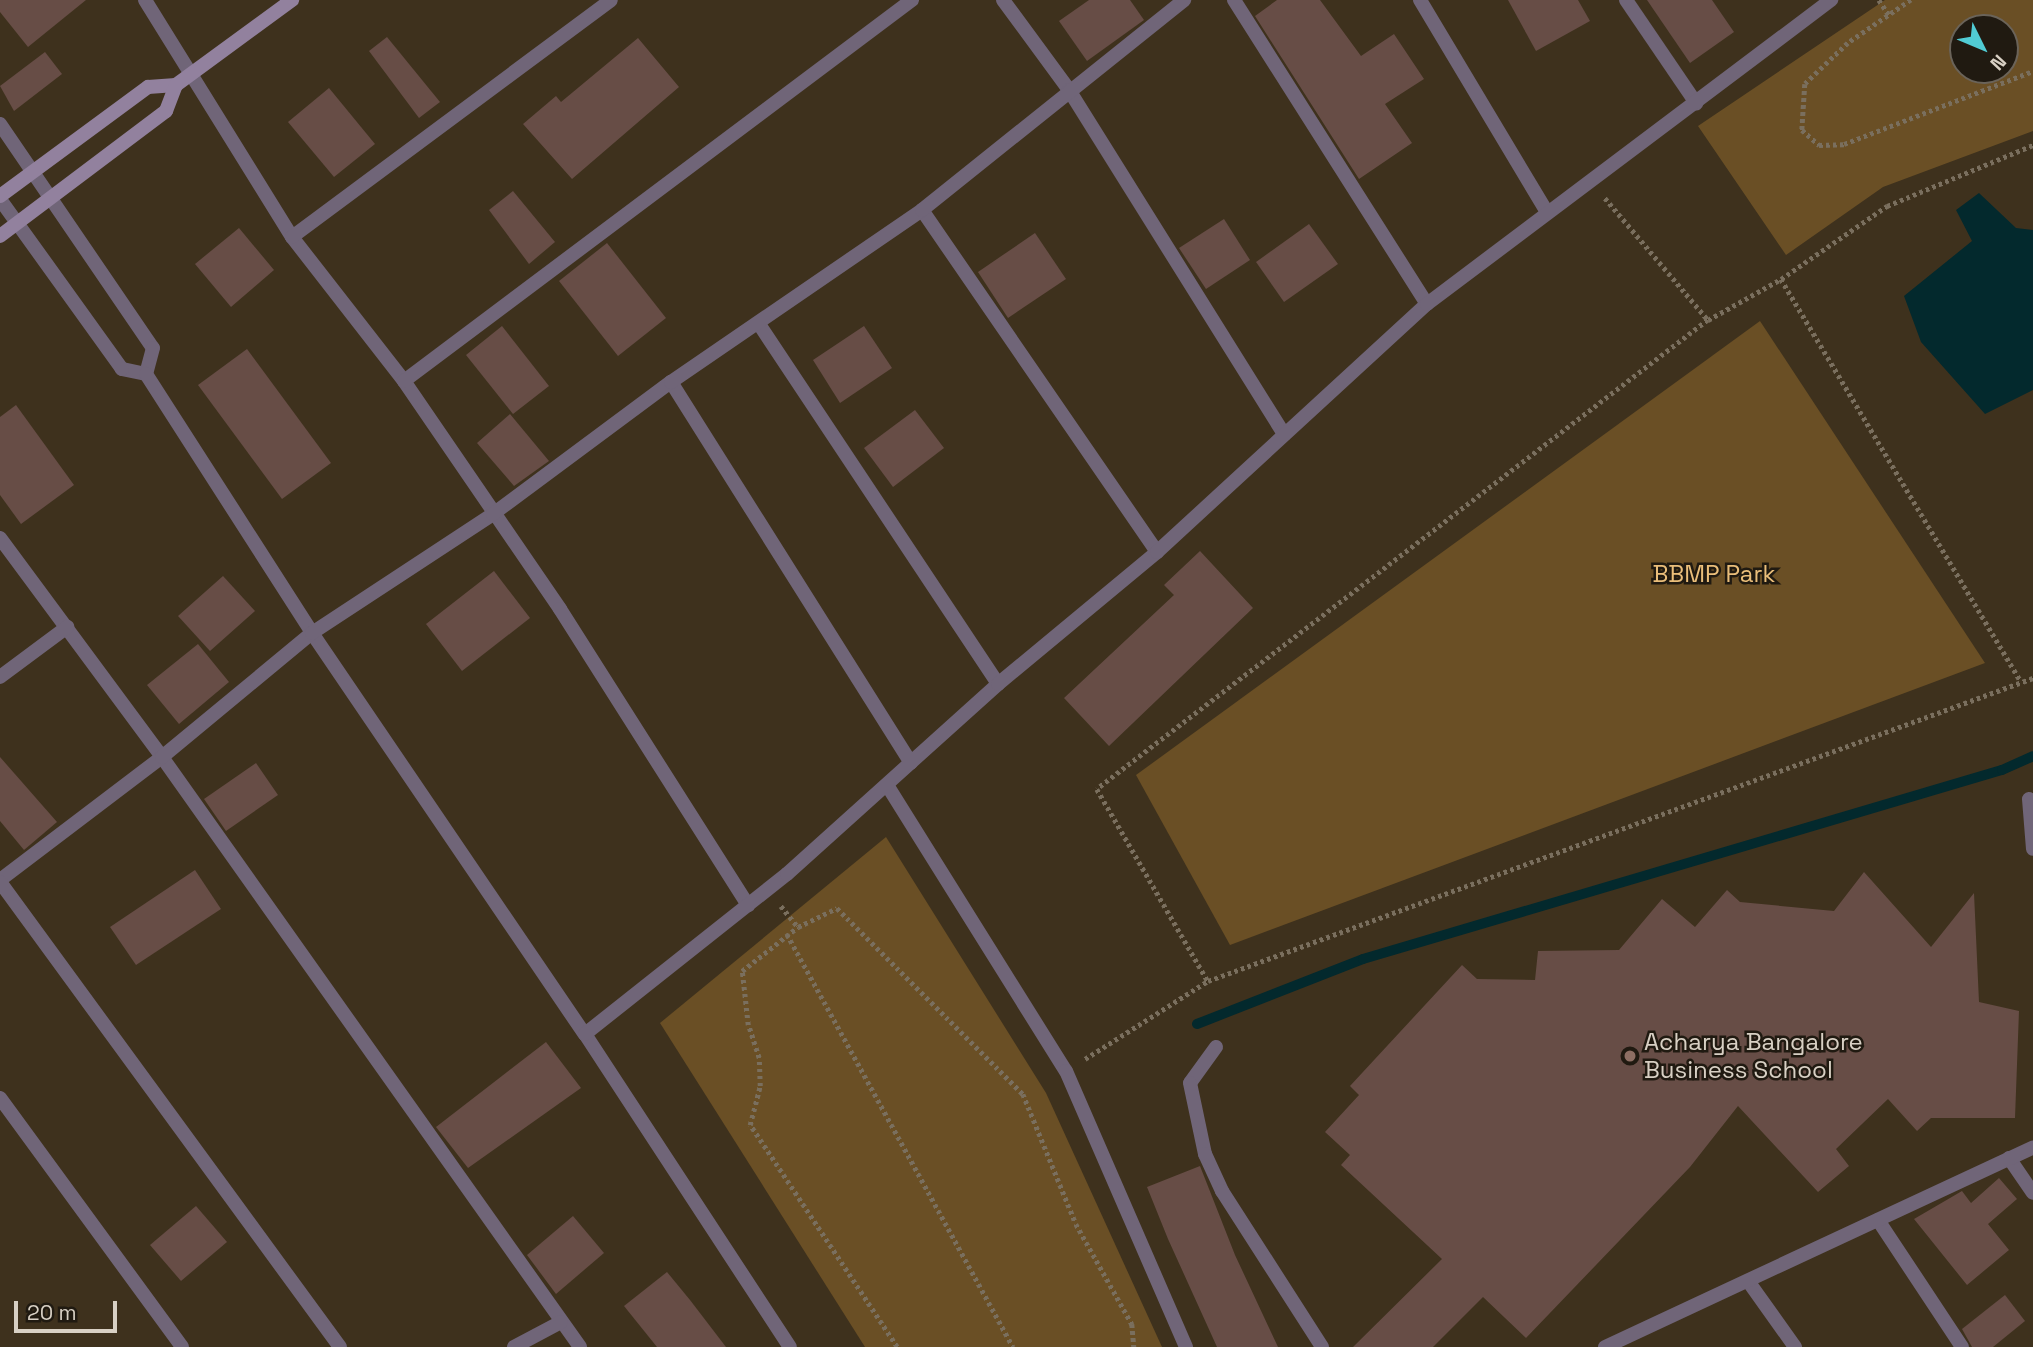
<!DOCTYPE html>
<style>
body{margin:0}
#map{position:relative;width:2033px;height:1347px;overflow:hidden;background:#3e311d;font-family:"Space Grotesk",sans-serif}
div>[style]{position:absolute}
.green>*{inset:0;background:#6a4f25}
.water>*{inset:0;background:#03292d}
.stream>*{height:10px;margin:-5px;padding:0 5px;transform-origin:5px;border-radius:5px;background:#03292d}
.building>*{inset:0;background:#674d46}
.path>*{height:4.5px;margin-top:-2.25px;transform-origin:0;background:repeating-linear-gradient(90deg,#7a6f5e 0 3.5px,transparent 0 7px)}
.lane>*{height:14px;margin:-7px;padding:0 7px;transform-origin:7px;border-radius:7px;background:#706578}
.street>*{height:14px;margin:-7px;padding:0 7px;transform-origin:7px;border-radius:7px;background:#706578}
.secondary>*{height:14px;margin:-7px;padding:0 7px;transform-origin:7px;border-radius:7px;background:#92819e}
.dots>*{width:19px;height:19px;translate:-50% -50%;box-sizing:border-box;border:4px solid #201a11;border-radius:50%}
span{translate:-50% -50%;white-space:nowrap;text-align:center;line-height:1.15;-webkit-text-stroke:5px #201a11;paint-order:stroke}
.park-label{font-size:24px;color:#eabe7a}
.poi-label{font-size:24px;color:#d8d0c4}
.left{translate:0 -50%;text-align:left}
.north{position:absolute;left:1949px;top:14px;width:70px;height:70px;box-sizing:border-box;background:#201a11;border:2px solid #6a6359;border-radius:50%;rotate:133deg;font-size:19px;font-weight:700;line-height:28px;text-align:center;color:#d8d0c4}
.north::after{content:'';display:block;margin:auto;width:24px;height:32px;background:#51ccd4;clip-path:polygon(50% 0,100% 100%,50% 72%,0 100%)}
.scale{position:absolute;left:14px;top:1301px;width:103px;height:32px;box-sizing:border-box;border:4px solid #d8d0c4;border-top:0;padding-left:9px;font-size:21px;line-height:24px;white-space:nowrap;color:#d8d0c4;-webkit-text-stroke:5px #201a11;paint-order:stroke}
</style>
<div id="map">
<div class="green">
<div style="clip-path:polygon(evenodd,1885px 0,2033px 0,2033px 131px,1883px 187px,1786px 255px,1698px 126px,1885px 0,2005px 28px,2005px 70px,1963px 70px,1963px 28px,2005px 28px)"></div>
<div style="clip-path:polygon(1760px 321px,1985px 663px,1230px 945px,1136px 775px)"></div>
<div style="clip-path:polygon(886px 837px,1046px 1093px,1162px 1347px,865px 1347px,660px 1023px)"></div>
</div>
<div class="water">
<div style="clip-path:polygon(1979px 193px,2016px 228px,2033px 230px,2033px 390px,1985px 414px,1921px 342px,1904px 296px,1972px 241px,1956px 210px)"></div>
</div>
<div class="stream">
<div style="left:1197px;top:1024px;width:178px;rotate:-21.4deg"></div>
<div style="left:1363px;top:959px;width:666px;rotate:-16.48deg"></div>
<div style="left:2002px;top:770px;width:34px;rotate:-24deg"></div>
</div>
<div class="building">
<div style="clip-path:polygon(0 0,86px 0,28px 47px,0 12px)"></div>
<div style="clip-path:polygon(1089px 0,1130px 0,1144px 20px,1087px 61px,1059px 21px)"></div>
<div style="clip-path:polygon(1277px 0,1320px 0,1361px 56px,1394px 34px,1424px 79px,1385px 104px,1412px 143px,1359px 179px,1255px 16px)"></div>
<div style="clip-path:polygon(1508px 0,1578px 0,1590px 21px,1536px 51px)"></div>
<div style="clip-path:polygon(1647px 0,1712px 0,1734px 32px,1690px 63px)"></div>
<div style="clip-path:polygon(387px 37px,440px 102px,419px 118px,369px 51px)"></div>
<div style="clip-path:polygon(638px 38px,679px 87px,572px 179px,523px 124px,556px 96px,561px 102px)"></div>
<div style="clip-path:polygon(45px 52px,62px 74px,14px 111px,0 86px)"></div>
<div style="clip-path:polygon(329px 88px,375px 144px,334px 177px,288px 122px)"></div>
<div style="clip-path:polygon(513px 191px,555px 242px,529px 264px,489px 210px)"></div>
<div style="clip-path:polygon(1224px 219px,1250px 260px,1206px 289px,1179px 248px)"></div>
<div style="clip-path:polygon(1309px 224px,1338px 264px,1284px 302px,1256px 262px)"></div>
<div style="clip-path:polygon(239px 228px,274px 270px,231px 307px,195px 264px)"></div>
<div style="clip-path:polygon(1035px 233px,1066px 279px,1008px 318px,978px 272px)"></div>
<div style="clip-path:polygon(607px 243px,666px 318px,618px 356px,559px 281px)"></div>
<div style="clip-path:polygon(502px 326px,549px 386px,513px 414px,466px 355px)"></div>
<div style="clip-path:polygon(864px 326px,892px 368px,840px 403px,813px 360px)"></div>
<div style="clip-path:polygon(247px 349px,331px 463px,282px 499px,198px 385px)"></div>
<div style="clip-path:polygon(16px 405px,74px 485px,21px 524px,0 495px,0 417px)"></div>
<div style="clip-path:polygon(915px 410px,944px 448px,893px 487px,864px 448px)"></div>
<div style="clip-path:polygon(510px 414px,549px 461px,514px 486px,477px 443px)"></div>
<div style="clip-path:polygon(1200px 551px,1253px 608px,1109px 746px,1064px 698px,1174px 595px,1164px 585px)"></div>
<div style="clip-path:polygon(494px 571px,530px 618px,462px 671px,426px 624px)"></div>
<div style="clip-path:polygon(223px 576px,255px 611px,210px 651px,178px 616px)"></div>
<div style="clip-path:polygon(198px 644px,229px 682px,179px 724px,147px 685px)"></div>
<div style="clip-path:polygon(0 757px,57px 822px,24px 850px,0 821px)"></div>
<div style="clip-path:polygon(256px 763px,278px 795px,226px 831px,204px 799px)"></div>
<div style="clip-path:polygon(195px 870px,221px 909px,136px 965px,110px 927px)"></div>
<div style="clip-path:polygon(1864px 872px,1931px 947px,1974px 893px,1979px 1002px,2019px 1011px,2015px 1118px,1931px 1118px,1917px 1131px,1888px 1099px,1836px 1149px,1849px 1166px,1818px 1192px,1738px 1106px,1690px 1167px,1526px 1338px,1483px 1297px,1433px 1347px,1353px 1347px,1442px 1259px,1341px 1165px,1350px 1155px,1325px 1132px,1359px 1095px,1350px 1086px,1462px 965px,1477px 979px,1535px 980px,1538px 951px,1619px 950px,1662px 899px,1695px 927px,1727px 890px,1740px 902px,1834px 911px)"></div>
<div style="clip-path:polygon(546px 1042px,581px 1088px,468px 1168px,436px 1127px)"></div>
<div style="clip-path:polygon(1200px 1166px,1235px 1255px,1278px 1347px,1217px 1347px,1168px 1239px,1147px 1187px)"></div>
<div style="clip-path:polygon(1999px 1178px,2017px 1199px,1988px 1224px,2009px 1250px,1967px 1285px,1914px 1219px,1962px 1191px,1971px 1203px)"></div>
<div style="clip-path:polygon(196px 1206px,227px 1242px,181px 1281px,150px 1245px)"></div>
<div style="clip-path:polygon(573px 1216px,604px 1253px,556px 1294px,527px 1255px)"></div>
<div style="clip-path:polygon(667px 1272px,690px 1300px,726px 1347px,657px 1347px,624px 1306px)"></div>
<div style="clip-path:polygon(2005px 1295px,2025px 1321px,1993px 1347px,1972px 1347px,1962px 1329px)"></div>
</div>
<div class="path">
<div style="left:1879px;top:0;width:18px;rotate:56deg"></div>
<div style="left:1911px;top:0;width:76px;rotate:145.7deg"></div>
<div style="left:1848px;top:43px;width:59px;rotate:136.4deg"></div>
<div style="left:1805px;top:84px;width:46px;rotate:93.7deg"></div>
<div style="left:1802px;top:130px;width:23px;rotate:41deg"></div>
<div style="left:1819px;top:145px;width:25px;rotate:-2deg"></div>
<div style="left:1844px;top:144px;width:203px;rotate:-21.1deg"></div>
<div style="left:1605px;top:198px;width:160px;rotate:49.8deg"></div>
<div style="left:1708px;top:320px;width:84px;rotate:-29.3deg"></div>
<div style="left:1781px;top:279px;width:129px;rotate:-34.6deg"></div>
<div style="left:1887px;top:206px;width:158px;rotate:-22.7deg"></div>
<div style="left:1781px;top:279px;width:468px;rotate:59.2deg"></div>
<div style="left:1708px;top:320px;width:770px;rotate:142.49deg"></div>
<div style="left:1097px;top:789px;width:222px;rotate:60deg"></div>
<div style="left:1208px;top:981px;width:879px;rotate:-20.17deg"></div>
<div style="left:781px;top:906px;width:27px;rotate:51deg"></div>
<div style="left:787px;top:934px;width:471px;rotate:61.3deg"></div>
<div style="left:1085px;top:1059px;width:146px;rotate:-32.4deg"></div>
<div style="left:897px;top:1347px;width:266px;rotate:-123.5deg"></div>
<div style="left:750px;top:1125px;width:40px;rotate:-75.6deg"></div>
<div style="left:760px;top:1086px;width:28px;rotate:-92deg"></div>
<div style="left:759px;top:1058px;width:35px;rotate:-108deg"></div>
<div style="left:748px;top:1025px;width:54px;rotate:-96.3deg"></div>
<div style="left:742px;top:971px;width:71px;rotate:-38.2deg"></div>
<div style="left:798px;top:927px;width:43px;rotate:-26deg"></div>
<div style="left:837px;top:908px;width:263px;rotate:45deg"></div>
<div style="left:1023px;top:1094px;width:140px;rotate:67.8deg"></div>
<div style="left:1076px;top:1224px;width:115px;rotate:60.8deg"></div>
<div style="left:1132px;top:1324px;width:23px;rotate:85deg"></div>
</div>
<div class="lane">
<div style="left:1216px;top:1047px;width:44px;rotate:125.8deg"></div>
<div style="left:1190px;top:1083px;width:73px;rotate:78.1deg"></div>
<div style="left:1205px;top:1154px;width:41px;rotate:65.3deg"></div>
<div style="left:1222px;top:1191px;width:185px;rotate:57.3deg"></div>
</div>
<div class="street">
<div style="left:145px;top:0;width:279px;rotate:58.2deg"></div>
<div style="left:292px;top:237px;width:182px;rotate:52.1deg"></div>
<div style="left:404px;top:381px;width:276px;rotate:55.6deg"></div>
<div style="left:560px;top:609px;width:351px;rotate:57.6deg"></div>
<div style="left:1003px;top:0;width:112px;rotate:53.7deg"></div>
<div style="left:1069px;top:90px;width:406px;rotate:58deg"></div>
<div style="left:1234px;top:0;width:360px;rotate:57.6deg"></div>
<div style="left:1420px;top:0;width:247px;rotate:59.1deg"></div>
<div style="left:1626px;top:0;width:125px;rotate:55.8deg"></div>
<div style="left:0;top:124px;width:271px;rotate:55.7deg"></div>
<div style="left:153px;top:348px;width:27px;rotate:105deg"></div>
<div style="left:146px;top:374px;width:25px;rotate:-168deg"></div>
<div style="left:122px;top:369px;width:209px;rotate:-125.7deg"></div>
<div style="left:922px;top:210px;width:415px;rotate:55.5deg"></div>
<div style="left:292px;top:237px;width:397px;rotate:-36.6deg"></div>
<div style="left:759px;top:324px;width:432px;rotate:56.4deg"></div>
<div style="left:146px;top:374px;width:308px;rotate:57.3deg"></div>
<div style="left:312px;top:633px;width:485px;rotate:55.8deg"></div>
<div style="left:585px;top:1034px;width:374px;rotate:56.8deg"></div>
<div style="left:404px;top:381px;width:635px;rotate:-36.87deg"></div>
<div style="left:671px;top:382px;width:450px;rotate:57.8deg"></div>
<div style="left:0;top:538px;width:272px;rotate:53.5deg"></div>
<div style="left:162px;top:757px;width:723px;rotate:54.68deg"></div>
<div style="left:0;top:677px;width:84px;rotate:-36.7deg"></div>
<div style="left:887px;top:785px;width:337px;rotate:58deg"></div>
<div style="left:1066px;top:1071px;width:301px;rotate:66.5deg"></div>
<div style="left:2029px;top:799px;width:50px;rotate:85.4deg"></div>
<div style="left:0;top:880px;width:203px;rotate:-37.2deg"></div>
<div style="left:162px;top:757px;width:195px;rotate:-39.6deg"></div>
<div style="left:312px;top:633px;width:217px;rotate:-33.3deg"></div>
<div style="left:493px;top:514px;width:222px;rotate:-36.6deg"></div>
<div style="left:671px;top:382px;width:304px;rotate:-34.4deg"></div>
<div style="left:922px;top:210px;width:336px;rotate:-38.7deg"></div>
<div style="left:0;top:882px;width:576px;rotate:53.83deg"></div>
<div style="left:585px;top:1034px;width:258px;rotate:-38.4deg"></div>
<div style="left:787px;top:874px;width:284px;rotate:-42deg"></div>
<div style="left:998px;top:684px;width:207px;rotate:-39.7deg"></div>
<div style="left:1157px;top:552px;width:367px;rotate:-42.6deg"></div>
<div style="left:1427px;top:304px;width:506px;rotate:-36.96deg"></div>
<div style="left:0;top:1098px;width:308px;rotate:53.8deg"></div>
<div style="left:2009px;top:1158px;width:42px;rotate:55.6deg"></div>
<div style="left:1878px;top:1220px;width:152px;rotate:56.5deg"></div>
<div style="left:1748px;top:1281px;width:81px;rotate:54.5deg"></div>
<div style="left:514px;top:1347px;width:53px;rotate:-28deg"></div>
<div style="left:1605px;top:1347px;width:472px;rotate:-25deg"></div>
</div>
<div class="secondary">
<div style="left:0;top:196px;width:184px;rotate:-36.4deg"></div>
<div style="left:148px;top:87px;width:28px;rotate:-4deg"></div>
<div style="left:176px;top:85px;width:144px;rotate:-36.2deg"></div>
<div style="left:0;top:236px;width:208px;rotate:-37deg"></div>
<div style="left:166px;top:111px;width:28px;rotate:-69deg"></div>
</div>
<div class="dots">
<div style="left:1630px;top:1056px;background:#8d6e63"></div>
</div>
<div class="park-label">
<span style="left:1714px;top:574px">BBMP Park</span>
</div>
<div class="poi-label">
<span class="left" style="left:1644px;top:1056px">Acharya Bangalore<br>Business School</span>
</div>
<div class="north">N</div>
<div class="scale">20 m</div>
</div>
